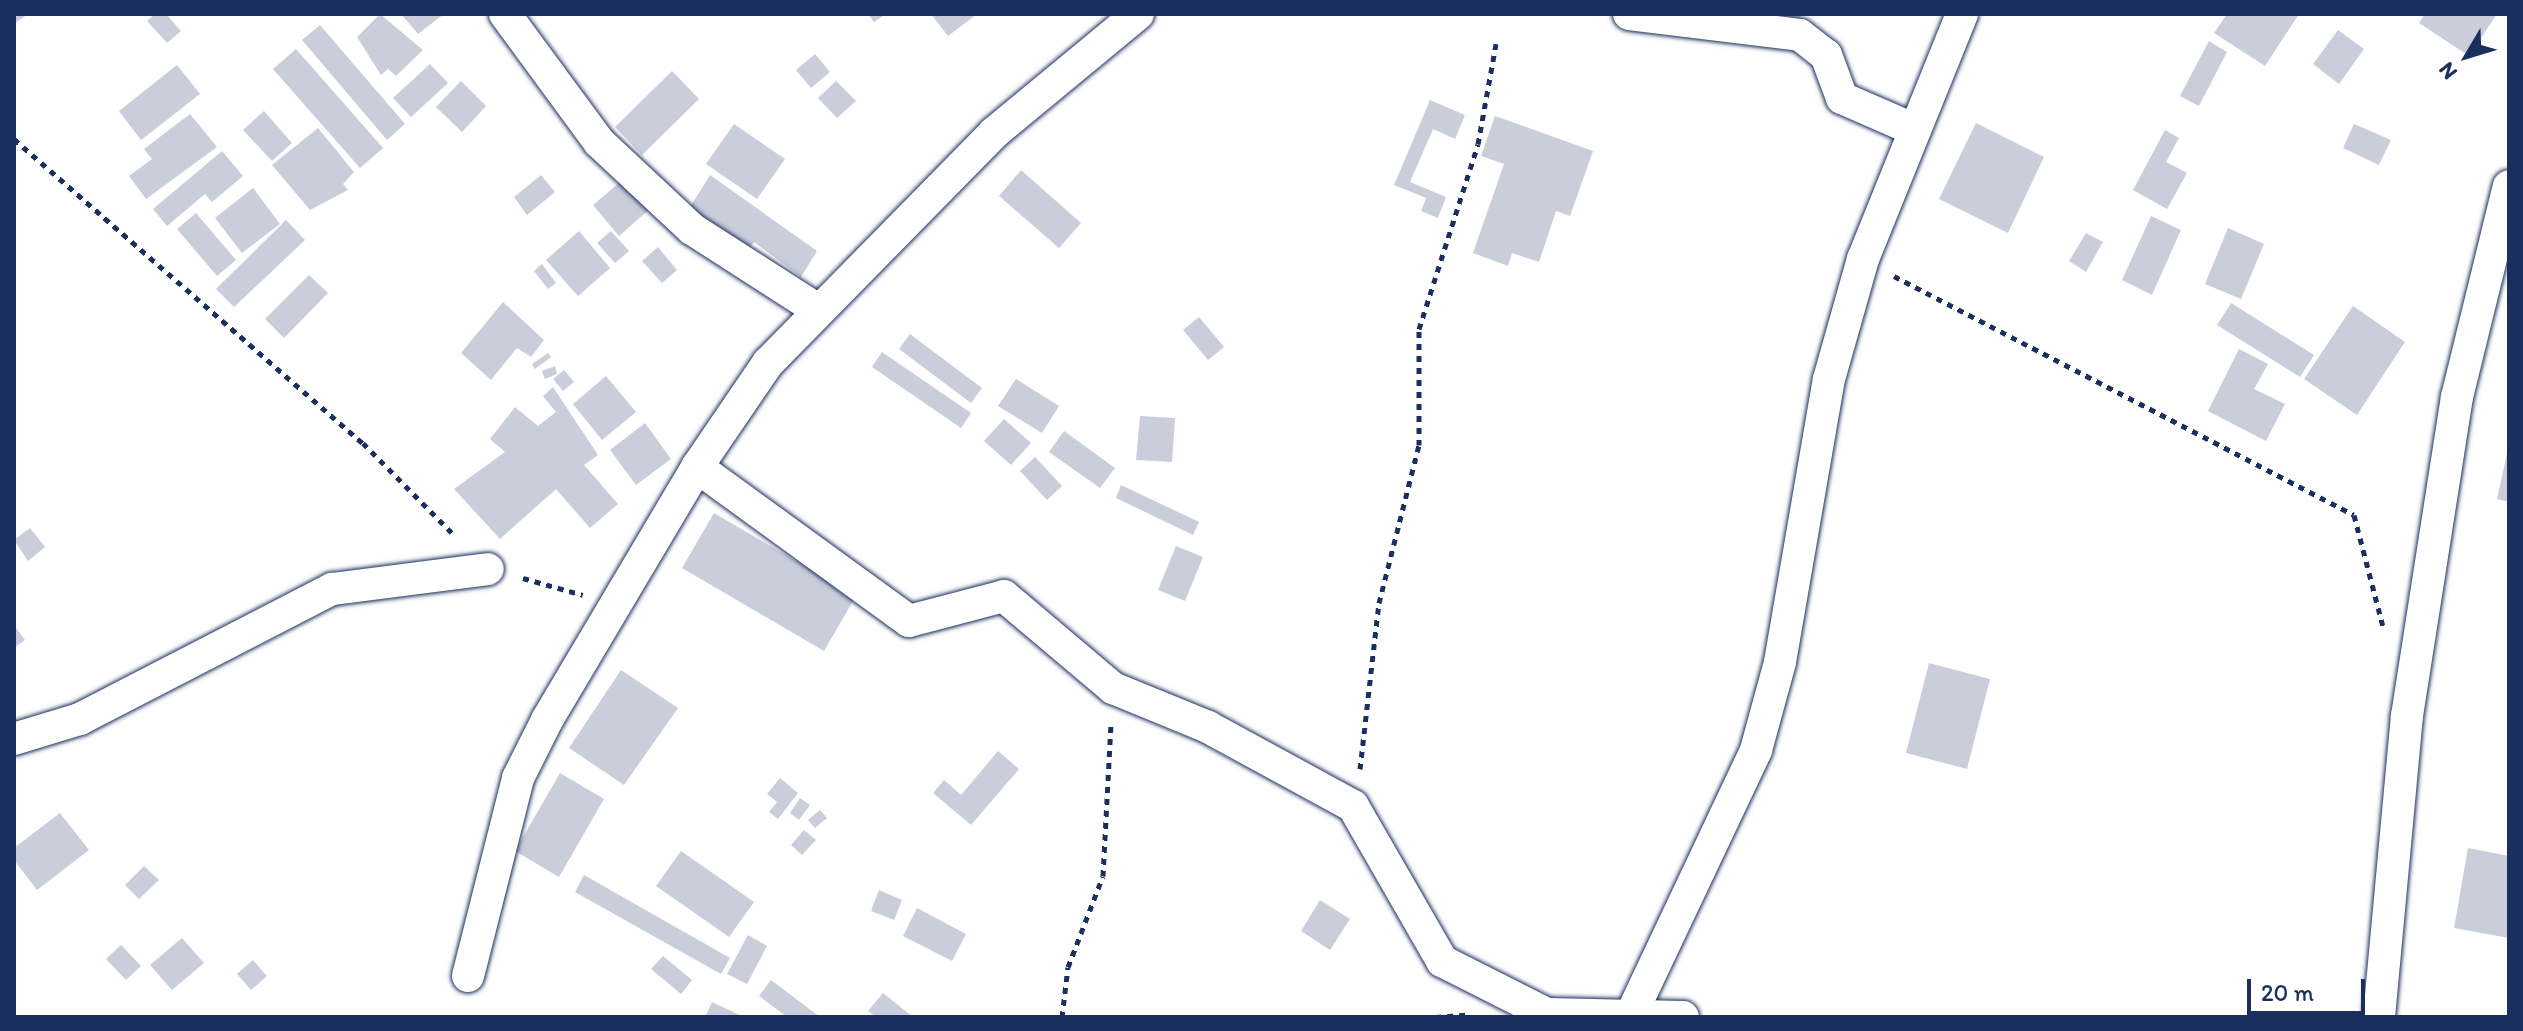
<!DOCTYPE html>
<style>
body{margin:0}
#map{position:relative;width:2523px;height:1031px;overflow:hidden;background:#fff;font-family:Itim,sans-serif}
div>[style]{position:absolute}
.building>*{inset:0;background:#caceda}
.path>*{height:5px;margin-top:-2.5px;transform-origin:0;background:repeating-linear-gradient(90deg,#1b2f5e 0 6px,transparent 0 12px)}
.roads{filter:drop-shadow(0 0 2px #1b2f5e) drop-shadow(0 0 2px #1b2f5e)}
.minor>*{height:32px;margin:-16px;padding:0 16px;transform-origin:16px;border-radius:16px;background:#fff}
span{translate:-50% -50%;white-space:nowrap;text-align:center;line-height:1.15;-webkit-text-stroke:7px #fff;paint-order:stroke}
.frame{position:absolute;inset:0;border:16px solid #1b2f5e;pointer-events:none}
.north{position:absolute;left:2427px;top:16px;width:80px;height:80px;-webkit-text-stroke:6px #fff;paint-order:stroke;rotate:232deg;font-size:22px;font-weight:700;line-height:32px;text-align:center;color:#1b2f5e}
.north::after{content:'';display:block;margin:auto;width:28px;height:36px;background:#1b2f5e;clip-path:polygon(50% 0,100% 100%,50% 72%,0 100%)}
.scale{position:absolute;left:2247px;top:979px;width:118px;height:36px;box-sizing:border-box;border:4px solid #1b2f5e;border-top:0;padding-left:10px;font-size:24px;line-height:28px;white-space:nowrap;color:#1b2f5e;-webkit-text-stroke:6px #fff;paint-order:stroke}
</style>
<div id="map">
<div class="building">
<div style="clip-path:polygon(14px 14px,28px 14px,14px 24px)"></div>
<div style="clip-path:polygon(155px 14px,166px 14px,181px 31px,167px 43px,147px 21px)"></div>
<div style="clip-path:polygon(380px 14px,423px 50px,396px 76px,388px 69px,381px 75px,357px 37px)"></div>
<div style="clip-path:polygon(401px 14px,444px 14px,418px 34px)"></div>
<div style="clip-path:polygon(868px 14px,886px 14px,874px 22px)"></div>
<div style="clip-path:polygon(931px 14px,977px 14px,948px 36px)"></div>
<div style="clip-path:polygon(1774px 14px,1803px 14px,1790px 28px)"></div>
<div style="clip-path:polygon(2227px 14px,2299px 14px,2265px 66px,2214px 33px)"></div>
<div style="clip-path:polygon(2425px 14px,2497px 14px,2469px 56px,2419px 23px)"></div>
<div style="clip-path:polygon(320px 25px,405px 124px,387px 140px,302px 40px)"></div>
<div style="clip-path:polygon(2338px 30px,2364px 49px,2339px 84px,2313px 64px)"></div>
<div style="clip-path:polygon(2209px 41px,2227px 52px,2199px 106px,2180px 96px)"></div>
<div style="clip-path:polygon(296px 49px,383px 148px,360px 168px,273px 69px)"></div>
<div style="clip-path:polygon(815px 54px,830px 72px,811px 88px,796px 70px)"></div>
<div style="clip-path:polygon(430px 64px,448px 83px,411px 117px,393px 98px)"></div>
<div style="clip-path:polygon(177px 65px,200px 94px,141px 140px,119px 111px)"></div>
<div style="clip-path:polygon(672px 71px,699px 99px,642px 155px,615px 127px)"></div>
<div style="clip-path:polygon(461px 81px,486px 106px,462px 132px,436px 107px)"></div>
<div style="clip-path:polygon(836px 81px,856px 101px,837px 118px,818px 98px)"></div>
<div style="clip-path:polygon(1430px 100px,1465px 115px,1455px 139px,1433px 129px,1410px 182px,1446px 197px,1438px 218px,1421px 211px,1426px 198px,1394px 185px)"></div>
<div style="clip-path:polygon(264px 111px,292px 143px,272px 161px,243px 130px)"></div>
<div style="clip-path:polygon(190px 114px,217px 147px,146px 199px,129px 176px,152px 159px,144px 149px)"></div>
<div style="clip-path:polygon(1495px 116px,1593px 151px,1570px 216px,1556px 211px,1539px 262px,1512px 253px,1508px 266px,1473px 253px,1504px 164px,1481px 156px)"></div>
<div style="clip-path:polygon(1976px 123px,2044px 157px,2008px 233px,1939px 199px)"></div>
<div style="clip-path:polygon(734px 124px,785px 159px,757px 199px,706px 164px)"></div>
<div style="clip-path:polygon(2354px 124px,2391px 140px,2379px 165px,2343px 148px)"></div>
<div style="clip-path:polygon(318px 128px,354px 172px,343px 184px,348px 190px,310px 210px,272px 165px)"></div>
<div style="clip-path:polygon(2165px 130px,2179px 138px,2166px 162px,2187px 173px,2167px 209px,2133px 190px)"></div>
<div style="clip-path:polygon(222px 151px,243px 176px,212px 202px,205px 194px,167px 226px,153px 209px)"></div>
<div style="clip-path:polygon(1021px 170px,1081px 223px,1059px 248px,999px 196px)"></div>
<div style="clip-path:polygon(541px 175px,555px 192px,527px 215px,514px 197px)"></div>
<div style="clip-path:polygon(710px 175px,817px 251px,801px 277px,754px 242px,747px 251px,689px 209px)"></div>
<div style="clip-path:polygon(625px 178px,651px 208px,619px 236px,593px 205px)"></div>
<div style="clip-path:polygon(253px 188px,280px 224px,242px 253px,215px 218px)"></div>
<div style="clip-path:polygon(196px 213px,236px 260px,217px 276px,177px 229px)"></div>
<div style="clip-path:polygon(2151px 216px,2181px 230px,2152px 295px,2122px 280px)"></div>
<div style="clip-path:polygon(286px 220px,305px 240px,234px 307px,216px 289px)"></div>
<div style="clip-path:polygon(2228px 228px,2264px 244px,2241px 299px,2205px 284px)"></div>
<div style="clip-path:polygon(579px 231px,610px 268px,578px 296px,546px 260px)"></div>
<div style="clip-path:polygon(611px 231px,629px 251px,615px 263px,597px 243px)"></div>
<div style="clip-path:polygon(2086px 233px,2103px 242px,2086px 272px,2069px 261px)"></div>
<div style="clip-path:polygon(658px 247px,677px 270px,662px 283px,642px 261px)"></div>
<div style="clip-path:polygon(542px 264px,556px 283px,548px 289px,534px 271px)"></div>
<div style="clip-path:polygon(309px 275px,328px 293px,284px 338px,265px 319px)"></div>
<div style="clip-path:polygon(503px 302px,544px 340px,531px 357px,517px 348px,491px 380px,461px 353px)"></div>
<div style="clip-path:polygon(2231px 303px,2314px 355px,2300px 377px,2217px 325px)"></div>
<div style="clip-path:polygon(2353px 306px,2405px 342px,2357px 415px,2304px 379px)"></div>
<div style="clip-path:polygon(1199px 317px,1224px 347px,1208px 360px,1183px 330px)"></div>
<div style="clip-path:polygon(910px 334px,982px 388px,971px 403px,899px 349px)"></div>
<div style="clip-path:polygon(2239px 349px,2268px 364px,2254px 389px,2285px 404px,2266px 441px,2208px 411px)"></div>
<div style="clip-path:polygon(882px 352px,971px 413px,961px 428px,872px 367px)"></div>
<div style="clip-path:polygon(548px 353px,551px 357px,535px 369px,532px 364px)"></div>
<div style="clip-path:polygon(555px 366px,557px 374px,545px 379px,542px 371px)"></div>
<div style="clip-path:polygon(564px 370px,574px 382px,563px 391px,553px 379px)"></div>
<div style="clip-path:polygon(606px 376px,636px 412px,602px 440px,573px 404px)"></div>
<div style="clip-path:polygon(1016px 379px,1059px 406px,1042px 433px,998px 406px)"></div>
<div style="clip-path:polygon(553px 387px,598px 455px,584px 465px,618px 504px,590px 528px,556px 489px,500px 539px,454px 489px,505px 452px,490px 439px,515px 407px,538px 426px,556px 412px,543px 396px)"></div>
<div style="clip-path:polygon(1140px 416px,1175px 418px,1172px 462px,1136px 460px)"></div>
<div style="clip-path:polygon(1004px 419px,1031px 443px,1011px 465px,984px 441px)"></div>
<div style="clip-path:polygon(645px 423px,671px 459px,636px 485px,610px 450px)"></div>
<div style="clip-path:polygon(1064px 431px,1115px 468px,1100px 488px,1049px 452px)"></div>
<div style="clip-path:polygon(2509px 444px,2509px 502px,2497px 499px)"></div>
<div style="clip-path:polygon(1035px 457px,1062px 486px,1047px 500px,1020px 471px)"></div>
<div style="clip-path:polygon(1121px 485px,1199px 522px,1193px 535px,1116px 498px)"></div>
<div style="clip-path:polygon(714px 513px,856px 596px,824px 651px,682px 568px)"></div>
<div style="clip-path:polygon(30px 528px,45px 547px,28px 561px,14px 540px)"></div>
<div style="clip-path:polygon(1176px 546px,1203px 557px,1185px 601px,1158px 590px)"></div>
<div style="clip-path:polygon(14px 625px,25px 640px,14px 648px)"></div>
<div style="clip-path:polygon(1929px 663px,1990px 679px,1967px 769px,1906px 753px)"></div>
<div style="clip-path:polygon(621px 670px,678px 708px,624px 785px,569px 748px)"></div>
<div style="clip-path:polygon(998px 751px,1019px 769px,971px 825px,933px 793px,944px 780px,961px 795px)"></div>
<div style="clip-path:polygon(560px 773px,604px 799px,559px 877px,515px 851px)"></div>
<div style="clip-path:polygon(780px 778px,798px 793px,778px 819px,769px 812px,777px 802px,767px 794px)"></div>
<div style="clip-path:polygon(800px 798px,810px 805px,799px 820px,790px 813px)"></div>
<div style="clip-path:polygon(820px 810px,827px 818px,815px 828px,808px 820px)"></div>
<div style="clip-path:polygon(60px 813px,89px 850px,37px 890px,14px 860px,14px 848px)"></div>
<div style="clip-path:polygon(804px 830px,816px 840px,802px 855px,791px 845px)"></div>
<div style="clip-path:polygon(2468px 848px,2509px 856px,2509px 938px,2454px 928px)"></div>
<div style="clip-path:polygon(681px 851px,754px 902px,729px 937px,656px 886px)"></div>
<div style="clip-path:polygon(144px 866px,159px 880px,139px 899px,125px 885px)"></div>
<div style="clip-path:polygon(584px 875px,730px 958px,721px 974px,575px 892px)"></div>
<div style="clip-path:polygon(879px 890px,902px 900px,894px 920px,871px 911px)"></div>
<div style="clip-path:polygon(1320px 900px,1350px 919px,1330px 950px,1301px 931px)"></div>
<div style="clip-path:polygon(917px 908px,966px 934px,952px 961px,903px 936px)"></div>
<div style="clip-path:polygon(748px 935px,767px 946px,747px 984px,727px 974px)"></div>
<div style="clip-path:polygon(182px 938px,204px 963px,172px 990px,150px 965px)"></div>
<div style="clip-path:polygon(121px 945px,141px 966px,126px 980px,106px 959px)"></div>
<div style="clip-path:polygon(663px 956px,692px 980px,681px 994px,651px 969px)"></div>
<div style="clip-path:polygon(253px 960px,267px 976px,251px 990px,237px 974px)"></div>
<div style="clip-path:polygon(771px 980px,820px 1017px,787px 1017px,759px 996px)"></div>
<div style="clip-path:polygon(883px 993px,913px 1017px,876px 1017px,868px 1011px)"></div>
<div style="clip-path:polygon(712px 1002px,744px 1017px,705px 1017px)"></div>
</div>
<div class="path">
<div style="left:14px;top:139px;width:463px;rotate:41.1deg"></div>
<div style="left:363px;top:443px;width:132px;rotate:45.3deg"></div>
<div style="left:1894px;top:276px;width:518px;rotate:27.45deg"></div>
<div style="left:2354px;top:515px;width:115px;rotate:75.4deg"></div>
<div style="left:523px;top:578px;width:62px;rotate:15.8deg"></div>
<div style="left:1360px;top:769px;width:167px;rotate:-83.5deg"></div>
<div style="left:1379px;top:603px;width:163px;rotate:-75.8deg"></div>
<div style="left:1419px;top:445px;width:116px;rotate:-90deg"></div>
<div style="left:1419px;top:329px;width:194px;rotate:-72.3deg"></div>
<div style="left:1478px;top:144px;width:102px;rotate:-79.8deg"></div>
<div style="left:1062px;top:1017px;width:50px;rotate:-83.2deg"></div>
<div style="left:1068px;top:967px;width:97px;rotate:-69deg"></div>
<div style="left:1103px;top:876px;width:151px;rotate:-87deg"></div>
<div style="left:1435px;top:1017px;width:31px;rotate:-4deg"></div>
</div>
<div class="roads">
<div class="minor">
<div style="left:505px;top:14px;width:159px;rotate:53.7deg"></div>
<div style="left:599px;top:142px;width:127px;rotate:43.1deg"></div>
<div style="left:692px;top:229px;width:150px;rotate:32.7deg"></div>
<div style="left:1629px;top:14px;width:172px;rotate:7deg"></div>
<div style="left:1800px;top:35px;width:33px;rotate:38deg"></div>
<div style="left:1826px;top:55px;width:46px;rotate:69.6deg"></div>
<div style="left:1842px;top:98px;width:77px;rotate:23.6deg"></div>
<div style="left:697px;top:467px;width:262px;rotate:36deg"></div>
<div style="left:909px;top:621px;width:98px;rotate:-14.7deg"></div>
<div style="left:1004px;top:596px;width:143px;rotate:40.2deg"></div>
<div style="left:1113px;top:688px;width:103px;rotate:22.3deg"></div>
<div style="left:1208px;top:727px;width:165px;rotate:28.6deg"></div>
<div style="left:1353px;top:806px;width:179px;rotate:60.1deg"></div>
<div style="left:1442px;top:961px;width:118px;rotate:26.8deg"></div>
<div style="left:1547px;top:1014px;width:136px;rotate:1.3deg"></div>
<div style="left:14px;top:739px;width:69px;rotate:-16.9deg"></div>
<div style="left:80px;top:719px;width:284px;rotate:-27.3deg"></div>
<div style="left:332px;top:589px;width:157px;rotate:-7.3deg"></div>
<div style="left:468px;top:976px;width:204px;rotate:-75.8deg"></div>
<div style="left:518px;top:778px;width:65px;rotate:-63.4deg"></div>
<div style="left:547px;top:720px;width:294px;rotate:-59.3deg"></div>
<div style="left:697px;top:467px;width:126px;rotate:-55.7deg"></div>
<div style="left:768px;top:363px;width:322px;rotate:-45.5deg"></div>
<div style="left:994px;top:133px;width:187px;rotate:-39.6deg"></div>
<div style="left:1630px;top:1017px;width:295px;rotate:-64.7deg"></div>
<div style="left:1756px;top:750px;width:91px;rotate:-74.7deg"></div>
<div style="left:1780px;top:662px;width:287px;rotate:-80.2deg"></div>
<div style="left:1829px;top:379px;width:125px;rotate:-74.2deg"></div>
<div style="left:1863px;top:259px;width:264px;rotate:-68deg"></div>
<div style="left:2379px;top:1017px;width:302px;rotate:-84.7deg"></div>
<div style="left:2407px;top:716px;width:323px;rotate:-81.1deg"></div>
<div style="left:2457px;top:397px;width:217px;rotate:-76.2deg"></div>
</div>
</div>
<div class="frame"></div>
<div class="north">N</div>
<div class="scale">20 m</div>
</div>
